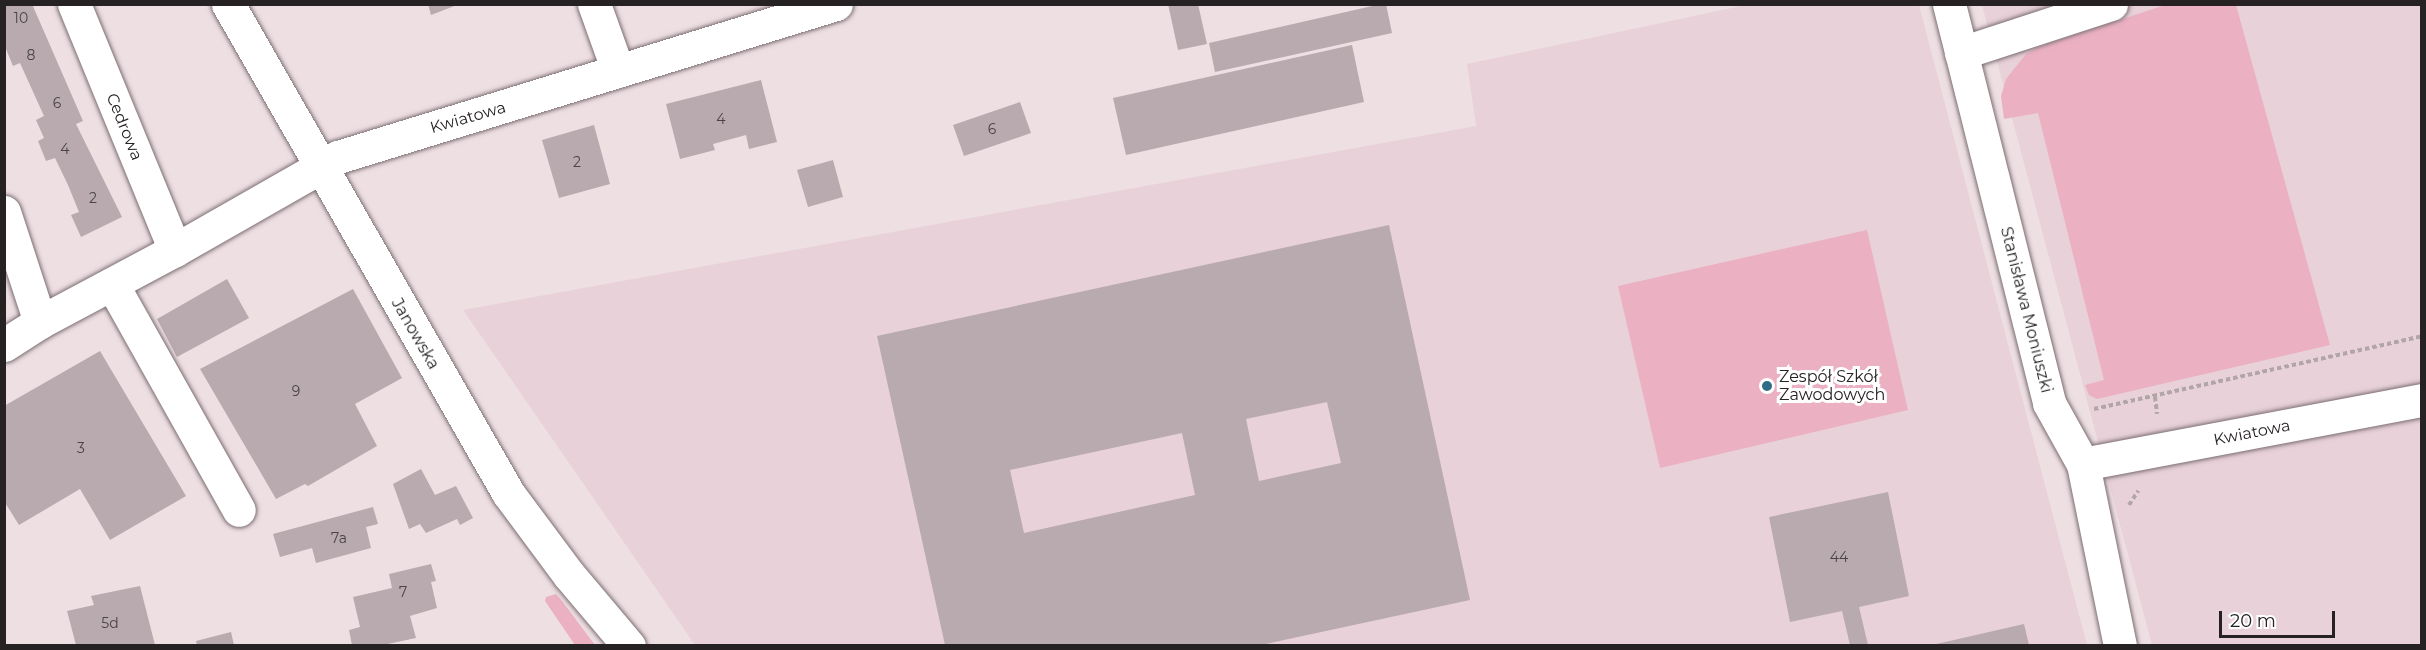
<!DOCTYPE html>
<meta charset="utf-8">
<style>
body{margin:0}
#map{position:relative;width:2426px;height:650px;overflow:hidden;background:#eedfe3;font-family:Montserrat,sans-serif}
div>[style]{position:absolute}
.built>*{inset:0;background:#e8d1d8}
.green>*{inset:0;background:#ebb1c3}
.building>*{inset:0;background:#b8aaae}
.path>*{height:4px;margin-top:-2px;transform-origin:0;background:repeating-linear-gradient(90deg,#b1a5a8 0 4.5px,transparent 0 7.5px)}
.roads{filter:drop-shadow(0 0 2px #7b6e72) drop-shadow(0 0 2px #7b6e72)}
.minor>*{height:33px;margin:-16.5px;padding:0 16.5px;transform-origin:16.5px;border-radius:16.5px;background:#fff}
.dots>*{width:16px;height:16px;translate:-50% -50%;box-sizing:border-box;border:3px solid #fff;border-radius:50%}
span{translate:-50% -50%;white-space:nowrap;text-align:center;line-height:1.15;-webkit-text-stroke:6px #fff;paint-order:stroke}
.number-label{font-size:14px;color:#4a4346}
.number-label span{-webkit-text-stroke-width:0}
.street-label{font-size:16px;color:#262123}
.poi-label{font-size:16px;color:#262123}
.left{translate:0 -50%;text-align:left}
.frame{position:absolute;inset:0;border:6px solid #262123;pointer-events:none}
.scale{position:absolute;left:2219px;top:611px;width:116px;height:27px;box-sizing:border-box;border:3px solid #262123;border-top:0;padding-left:8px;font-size:18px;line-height:21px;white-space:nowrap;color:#262123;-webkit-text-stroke:4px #fff;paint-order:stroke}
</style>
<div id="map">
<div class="built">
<div style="clip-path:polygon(1746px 5px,1919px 5px,2087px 645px,695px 645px,463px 310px,1476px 126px,1467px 64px)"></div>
<div style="clip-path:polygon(1982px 5px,2421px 5px,2421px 645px,2152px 645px)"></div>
</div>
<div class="green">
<div style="clip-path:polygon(2165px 5px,2236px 5px,2330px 345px,2097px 399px,2089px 395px,2085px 385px,2104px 380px,2038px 113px,2004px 119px,2001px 96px,2006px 79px,2026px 54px,2041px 46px)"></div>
<div style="clip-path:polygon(1867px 230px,1908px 410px,1660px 468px,1618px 286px)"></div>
<div style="clip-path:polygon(556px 594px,562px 601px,595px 645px,575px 645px,545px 601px,546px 597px)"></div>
</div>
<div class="building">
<div style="clip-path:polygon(4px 4px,32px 4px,83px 121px,76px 124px,122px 217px,81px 237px,71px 215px,79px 212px,68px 185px,55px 158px,46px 161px,38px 141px,44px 138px,36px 120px,44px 116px,20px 63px,13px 66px,4px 44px)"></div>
<div style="clip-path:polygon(428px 4px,457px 4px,457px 5px,431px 15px)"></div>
<div style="clip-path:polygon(1168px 4px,1198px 4px,1207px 44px,1178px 50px)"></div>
<div style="clip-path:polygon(1381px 4px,1386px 4px,1392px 33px,1215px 72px,1209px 43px)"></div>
<div style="clip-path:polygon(1352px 45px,1364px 102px,1126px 155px,1113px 98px)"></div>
<div style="clip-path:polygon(761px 80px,777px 142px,749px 149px,746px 135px,713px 144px,715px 150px,680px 159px,666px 104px)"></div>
<div style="clip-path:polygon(1020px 102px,1031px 133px,964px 156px,953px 125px)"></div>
<div style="clip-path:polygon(594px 125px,610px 184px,559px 198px,542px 140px)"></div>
<div style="clip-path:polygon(833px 160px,843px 197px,808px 207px,797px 170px)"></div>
<div style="clip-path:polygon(evenodd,1389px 225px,1470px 600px,1261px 645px,945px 645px,877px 336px,1389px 225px,1327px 402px,1341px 463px,1259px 481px,1246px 419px,1327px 402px,1389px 225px,1182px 433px,1195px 495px,1024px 533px,1010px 470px,1182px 433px)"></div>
<div style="clip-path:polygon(227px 279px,249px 318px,177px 357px,157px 319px)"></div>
<div style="clip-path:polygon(353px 289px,402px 378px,355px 404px,377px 446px,308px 486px,305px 484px,276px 499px,200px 369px)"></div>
<div style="clip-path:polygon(100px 351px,186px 496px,110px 540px,80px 489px,19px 525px,4px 501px,4px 406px)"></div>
<div style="clip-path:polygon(421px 469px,435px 495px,456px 486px,473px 518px,460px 525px,457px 519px,426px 533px,420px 524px,409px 529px,393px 484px)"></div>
<div style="clip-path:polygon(1888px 492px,1909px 596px,1859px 607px,1868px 645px,1850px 645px,1842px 611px,1790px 622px,1769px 517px)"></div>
<div style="clip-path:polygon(373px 507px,378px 524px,366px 527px,371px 548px,316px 563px,312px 548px,280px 557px,273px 534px)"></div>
<div style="clip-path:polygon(431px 564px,436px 581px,431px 582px,437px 608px,410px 616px,416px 638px,383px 645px,352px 645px,349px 630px,360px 627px,353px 597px,392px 588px,389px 574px)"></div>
<div style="clip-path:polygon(140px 586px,155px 645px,76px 645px,67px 611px,94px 605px,91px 596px)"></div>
<div style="clip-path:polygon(2024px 624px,2029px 645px,1932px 645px)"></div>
<div style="clip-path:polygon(231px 632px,234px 645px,197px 645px,196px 641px)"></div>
</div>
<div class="path">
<div style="left:2155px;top:397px;width:17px;rotate:83deg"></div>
<div style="left:2094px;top:409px;width:336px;rotate:-12.5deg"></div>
<div style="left:2129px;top:505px;width:17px;rotate:-57deg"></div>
</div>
<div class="roads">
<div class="minor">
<div style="left:74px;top:4px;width:266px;rotate:67.7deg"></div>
<div style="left:228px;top:4px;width:563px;rotate:60.2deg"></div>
<div style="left:508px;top:493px;width:102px;rotate:53.4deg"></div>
<div style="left:569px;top:575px;width:93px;rotate:49.8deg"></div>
<div style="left:594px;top:4px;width:71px;rotate:70.3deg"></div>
<div style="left:1949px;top:4px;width:411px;rotate:75.9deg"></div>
<div style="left:2049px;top:403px;width:70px;rotate:60.9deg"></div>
<div style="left:2083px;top:464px;width:186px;rotate:78.5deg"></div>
<div style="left:1961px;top:53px;width:158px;rotate:-18.1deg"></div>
<div style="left:4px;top:212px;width:116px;rotate:71.9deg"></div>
<div style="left:112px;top:284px;width:259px;rotate:60.7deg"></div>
<div style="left:4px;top:345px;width:43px;rotate:-32.6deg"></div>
<div style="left:40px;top:322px;width:153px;rotate:-28.1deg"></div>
<div style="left:175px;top:250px;width:188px;rotate:-29.7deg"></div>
<div style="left:338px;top:157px;width:521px;rotate:-17.08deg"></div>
<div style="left:2083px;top:464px;width:345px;rotate:-10.7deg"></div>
</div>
</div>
<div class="dots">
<div style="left:1767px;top:386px;background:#306c83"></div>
</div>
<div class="number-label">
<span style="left:21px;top:18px">10</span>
<span style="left:31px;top:55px">8</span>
<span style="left:57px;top:103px">6</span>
<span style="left:721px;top:119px">4</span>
<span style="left:992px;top:129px">6</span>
<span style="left:65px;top:149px">4</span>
<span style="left:577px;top:162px">2</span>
<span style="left:93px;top:198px">2</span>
<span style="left:296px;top:391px">9</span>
<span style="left:81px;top:448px">3</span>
<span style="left:339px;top:538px">7a</span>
<span style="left:1839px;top:557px">44</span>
<span style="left:403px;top:592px">7</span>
<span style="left:110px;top:623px">5d</span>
</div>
<div class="street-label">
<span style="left:468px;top:118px;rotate:-16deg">Kwiatowa</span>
<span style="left:124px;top:127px;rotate:68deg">Cedrowa</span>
<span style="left:2026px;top:310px;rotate:76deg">Stanisława Moniuszki</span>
<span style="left:415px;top:334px;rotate:60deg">Janowska</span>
<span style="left:2252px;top:433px;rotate:-11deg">Kwiatowa</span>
</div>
<div class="poi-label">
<span class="left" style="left:1779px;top:386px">Zespół Szkół<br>Zawodowych</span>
</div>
<div class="frame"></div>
<div class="scale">20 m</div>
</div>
